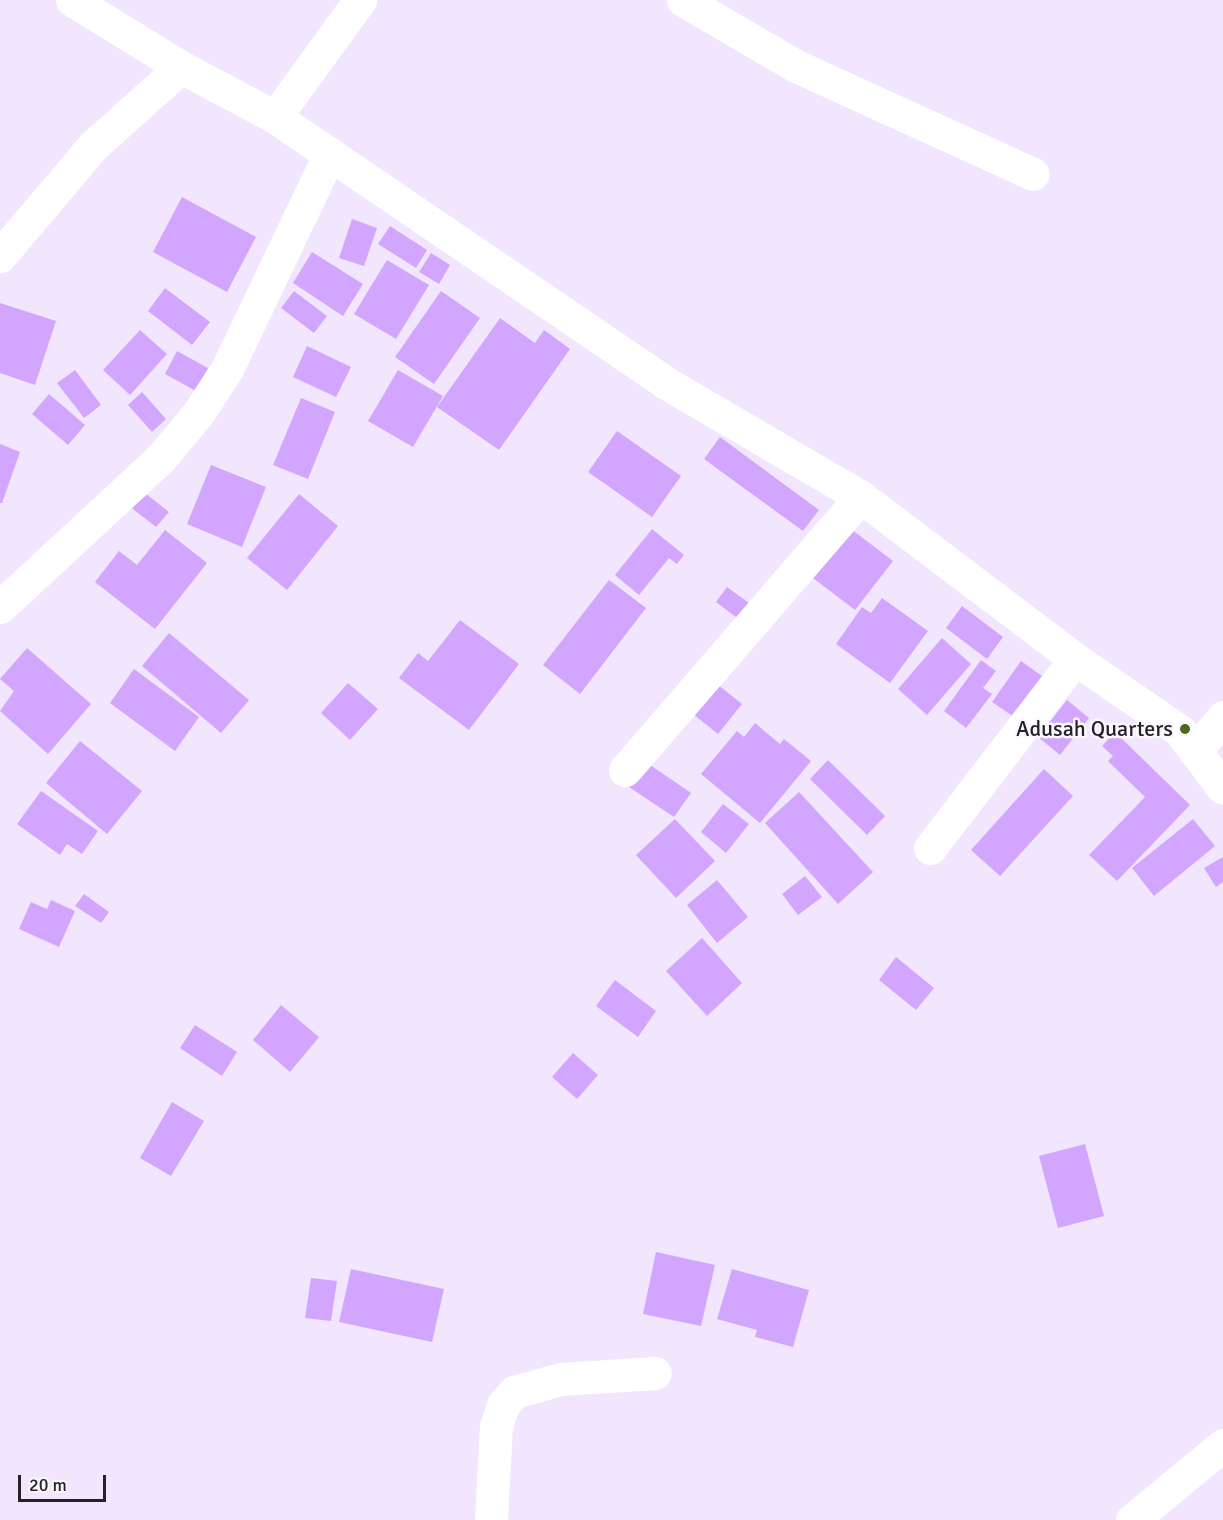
<!DOCTYPE html>
<style>
body{margin:0}
#map{position:relative;width:1223px;height:1520px;overflow:hidden;background:#f1e6fe;font-family:Signika,sans-serif}
div>[style]{position:absolute}
.building>*{inset:0;background:#d2a6fe}
.street>*{height:33px;margin:-16.5px;padding:0 16.5px;transform-origin:16.5px;border-radius:16.5px;background:#fff}
.dots>*{width:16px;height:16px;translate:-50% -50%;box-sizing:border-box;border:3px solid #faf8fd;border-radius:50%}
span{translate:-50% -50%;white-space:nowrap;text-align:center;line-height:1.15;-webkit-text-stroke:5px #faf8fd;paint-order:stroke}
.poi-label{font-size:22px;color:#25202a}
.right{translate:-100% -50%;text-align:right}
.scale{position:absolute;left:18px;top:1475px;width:88px;height:27px;box-sizing:border-box;border:3px solid #25202a;border-top:0;padding-left:8px;font-size:18px;line-height:21px;white-space:nowrap;color:#25202a;-webkit-text-stroke:4px #faf8fd;paint-order:stroke}
</style>
<div id="map">
<div class="building">
<div style="clip-path:polygon(182px 197px,256px 237px,227px 292px,153px 252px)"></div>
<div style="clip-path:polygon(352px 219px,377px 228px,364px 266px,339px 258px)"></div>
<div style="clip-path:polygon(390px 226px,427px 250px,416px 268px,378px 244px)"></div>
<div style="clip-path:polygon(312px 252px,363px 284px,343px 316px,293px 283px)"></div>
<div style="clip-path:polygon(431px 253px,450px 265px,439px 284px,419px 272px)"></div>
<div style="clip-path:polygon(387px 260px,429px 285px,396px 339px,354px 314px)"></div>
<div style="clip-path:polygon(165px 288px,210px 322px,192px 345px,148px 311px)"></div>
<div style="clip-path:polygon(294px 291px,327px 316px,314px 333px,281px 308px)"></div>
<div style="clip-path:polygon(441px 291px,480px 318px,434px 384px,395px 357px)"></div>
<div style="clip-path:polygon(0 303px,56px 321px,35px 385px,0 373px)"></div>
<div style="clip-path:polygon(500px 318px,535px 343px,544px 330px,570px 349px,499px 450px,437px 407px)"></div>
<div style="clip-path:polygon(140px 330px,167px 354px,130px 395px,103px 370px)"></div>
<div style="clip-path:polygon(307px 346px,351px 367px,336px 397px,293px 377px)"></div>
<div style="clip-path:polygon(177px 351px,208px 368px,196px 391px,165px 374px)"></div>
<div style="clip-path:polygon(75px 370px,101px 405px,84px 418px,57px 383px)"></div>
<div style="clip-path:polygon(398px 370px,443px 396px,413px 447px,368px 421px)"></div>
<div style="clip-path:polygon(142px 392px,166px 419px,152px 432px,128px 405px)"></div>
<div style="clip-path:polygon(49px 394px,85px 425px,68px 445px,32px 414px)"></div>
<div style="clip-path:polygon(301px 398px,335px 412px,308px 479px,273px 465px)"></div>
<div style="clip-path:polygon(617px 431px,681px 476px,652px 517px,588px 472px)"></div>
<div style="clip-path:polygon(720px 437px,819px 510px,803px 531px,704px 459px)"></div>
<div style="clip-path:polygon(0 444px,20px 452px,2px 503px,0 503px)"></div>
<div style="clip-path:polygon(211px 465px,266px 487px,242px 547px,187px 524px)"></div>
<div style="clip-path:polygon(141px 490px,169px 512px,156px 527px,129px 506px)"></div>
<div style="clip-path:polygon(299px 494px,338px 526px,287px 590px,247px 558px)"></div>
<div style="clip-path:polygon(847px 526px,893px 561px,855px 610px,809px 575px)"></div>
<div style="clip-path:polygon(652px 529px,684px 555px,677px 564px,669px 558px,639px 595px,615px 575px)"></div>
<div style="clip-path:polygon(165px 530px,207px 563px,155px 629px,95px 582px,119px 551px,137px 565px)"></div>
<div style="clip-path:polygon(609px 580px,646px 608px,580px 694px,543px 665px)"></div>
<div style="clip-path:polygon(727px 587px,753px 606px,741px 621px,716px 602px)"></div>
<div style="clip-path:polygon(882px 598px,928px 631px,890px 683px,836px 644px,862px 607px,871px 613px)"></div>
<div style="clip-path:polygon(962px 606px,1003px 637px,987px 659px,946px 628px)"></div>
<div style="clip-path:polygon(460px 620px,519px 664px,469px 730px,399px 678px,418px 653px,428px 661px)"></div>
<div style="clip-path:polygon(169px 633px,249px 700px,221px 733px,142px 666px)"></div>
<div style="clip-path:polygon(942px 638px,971px 664px,927px 715px,898px 689px)"></div>
<div style="clip-path:polygon(27px 648px,91px 704px,48px 754px,0 711px,14px 691px,0 679px)"></div>
<div style="clip-path:polygon(981px 660px,996px 671px,983px 688px,992px 694px,966px 728px,944px 711px)"></div>
<div style="clip-path:polygon(1021px 661px,1042px 676px,1014px 717px,992px 702px)"></div>
<div style="clip-path:polygon(134px 669px,199px 717px,175px 751px,110px 703px)"></div>
<div style="clip-path:polygon(348px 683px,378px 709px,350px 740px,321px 713px)"></div>
<div style="clip-path:polygon(717px 684px,742px 704px,718px 734px,693px 714px)"></div>
<div style="clip-path:polygon(1067px 700px,1089px 718px,1060px 755px,1038px 737px)"></div>
<div style="clip-path:polygon(755px 723px,780px 744px,784px 739px,811px 761px,760px 823px,701px 774px,737px 731px,744px 737px)"></div>
<div style="clip-path:polygon(1115px 732px,1190px 805px,1117px 881px,1089px 855px,1145px 797px,1108px 761px,1113px 756px,1102px 746px)"></div>
<div style="clip-path:polygon(80px 741px,142px 791px,107px 834px,46px 783px)"></div>
<div style="clip-path:polygon(643px 760px,691px 793px,674px 817px,626px 785px)"></div>
<div style="clip-path:polygon(828px 760px,885px 816px,867px 835px,810px 779px)"></div>
<div style="clip-path:polygon(1044px 769px,1073px 796px,1000px 876px,971px 850px)"></div>
<div style="clip-path:polygon(41px 791px,98px 831px,82px 854px,67px 844px,60px 855px,17px 824px)"></div>
<div style="clip-path:polygon(799px 792px,873px 872px,838px 904px,765px 823px)"></div>
<div style="clip-path:polygon(723px 804px,749px 824px,726px 853px,701px 832px)"></div>
<div style="clip-path:polygon(675px 819px,715px 861px,676px 898px,636px 855px)"></div>
<div style="clip-path:polygon(1193px 819px,1215px 846px,1154px 896px,1132px 868px)"></div>
<div style="clip-path:polygon(1223px 857px,1223px 882px,1216px 887px,1204px 868px)"></div>
<div style="clip-path:polygon(805px 876px,822px 897px,798px 915px,782px 894px)"></div>
<div style="clip-path:polygon(717px 880px,748px 917px,717px 943px,687px 905px)"></div>
<div style="clip-path:polygon(84px 894px,109px 912px,101px 923px,75px 906px)"></div>
<div style="clip-path:polygon(51px 900px,75px 911px,59px 947px,19px 929px,31px 902px,47px 909px)"></div>
<div style="clip-path:polygon(702px 938px,742px 983px,707px 1016px,666px 971px)"></div>
<div style="clip-path:polygon(896px 957px,934px 988px,916px 1010px,879px 980px)"></div>
<div style="clip-path:polygon(615px 980px,656px 1011px,638px 1037px,596px 1006px)"></div>
<div style="clip-path:polygon(281px 1005px,319px 1037px,290px 1072px,253px 1040px)"></div>
<div style="clip-path:polygon(195px 1025px,237px 1052px,222px 1076px,180px 1048px)"></div>
<div style="clip-path:polygon(573px 1053px,598px 1075px,577px 1099px,552px 1077px)"></div>
<div style="clip-path:polygon(172px 1102px,204px 1121px,171px 1176px,140px 1158px)"></div>
<div style="clip-path:polygon(1085px 1144px,1104px 1216px,1058px 1228px,1039px 1156px)"></div>
<div style="clip-path:polygon(656px 1252px,715px 1265px,701px 1326px,643px 1314px)"></div>
<div style="clip-path:polygon(351px 1269px,444px 1289px,432px 1342px,339px 1322px)"></div>
<div style="clip-path:polygon(732px 1269px,809px 1290px,793px 1347px,755px 1337px,757px 1330px,717px 1319px)"></div>
<div style="clip-path:polygon(311px 1278px,337px 1281px,331px 1321px,305px 1318px)"></div>
</div>
<div class="street">
<div style="left:72px;top:0;width:128px;rotate:31.6deg"></div>
<div style="left:181px;top:67px;width:106px;rotate:28deg"></div>
<div style="left:275px;top:117px;width:473px;rotate:34.2deg"></div>
<div style="left:666px;top:383px;width:226px;rotate:30.3deg"></div>
<div style="left:861px;top:497px;width:268px;rotate:37.1deg"></div>
<div style="left:1075px;top:659px;width:127px;rotate:34.4deg"></div>
<div style="left:1180px;top:731px;width:71px;rotate:53deg"></div>
<div style="left:683px;top:0;width:131px;rotate:30.3deg"></div>
<div style="left:796px;top:66px;width:260px;rotate:24.5deg"></div>
<div style="left:275px;top:117px;width:145px;rotate:-54deg"></div>
<div style="left:0;top:256px;width:144px;rotate:-49.8deg"></div>
<div style="left:93px;top:146px;width:118px;rotate:-41.9deg"></div>
<div style="left:0;top:607px;width:219px;rotate:-42.8deg"></div>
<div style="left:161px;top:458px;width:60px;rotate:-50.4deg"></div>
<div style="left:199px;top:412px;width:51px;rotate:-56.9deg"></div>
<div style="left:227px;top:369px;width:239px;rotate:-64.5deg"></div>
<div style="left:1195px;top:751px;width:44px;rotate:-50.5deg"></div>
<div style="left:625px;top:770px;width:361px;rotate:-49.2deg"></div>
<div style="left:930px;top:848px;width:238px;rotate:-52.5deg"></div>
<div style="left:491px;top:1520px;width:94px;rotate:-87deg"></div>
<div style="left:496px;top:1426px;width:22px;rotate:-72deg"></div>
<div style="left:503px;top:1405px;width:17px;rotate:-50deg"></div>
<div style="left:514px;top:1392px;width:49px;rotate:-15.5deg"></div>
<div style="left:561px;top:1379px;width:94px;rotate:-3.7deg"></div>
<div style="left:1132px;top:1520px;width:118px;rotate:-39.5deg"></div>
</div>
<div class="dots">
<div style="left:1185px;top:729px;background:#4e691b"></div>
</div>
<div class="poi-label">
<span class="right" style="left:1173px;top:729px">Adusah Quarters</span>
</div>
<div class="scale">20 m</div>
</div>
